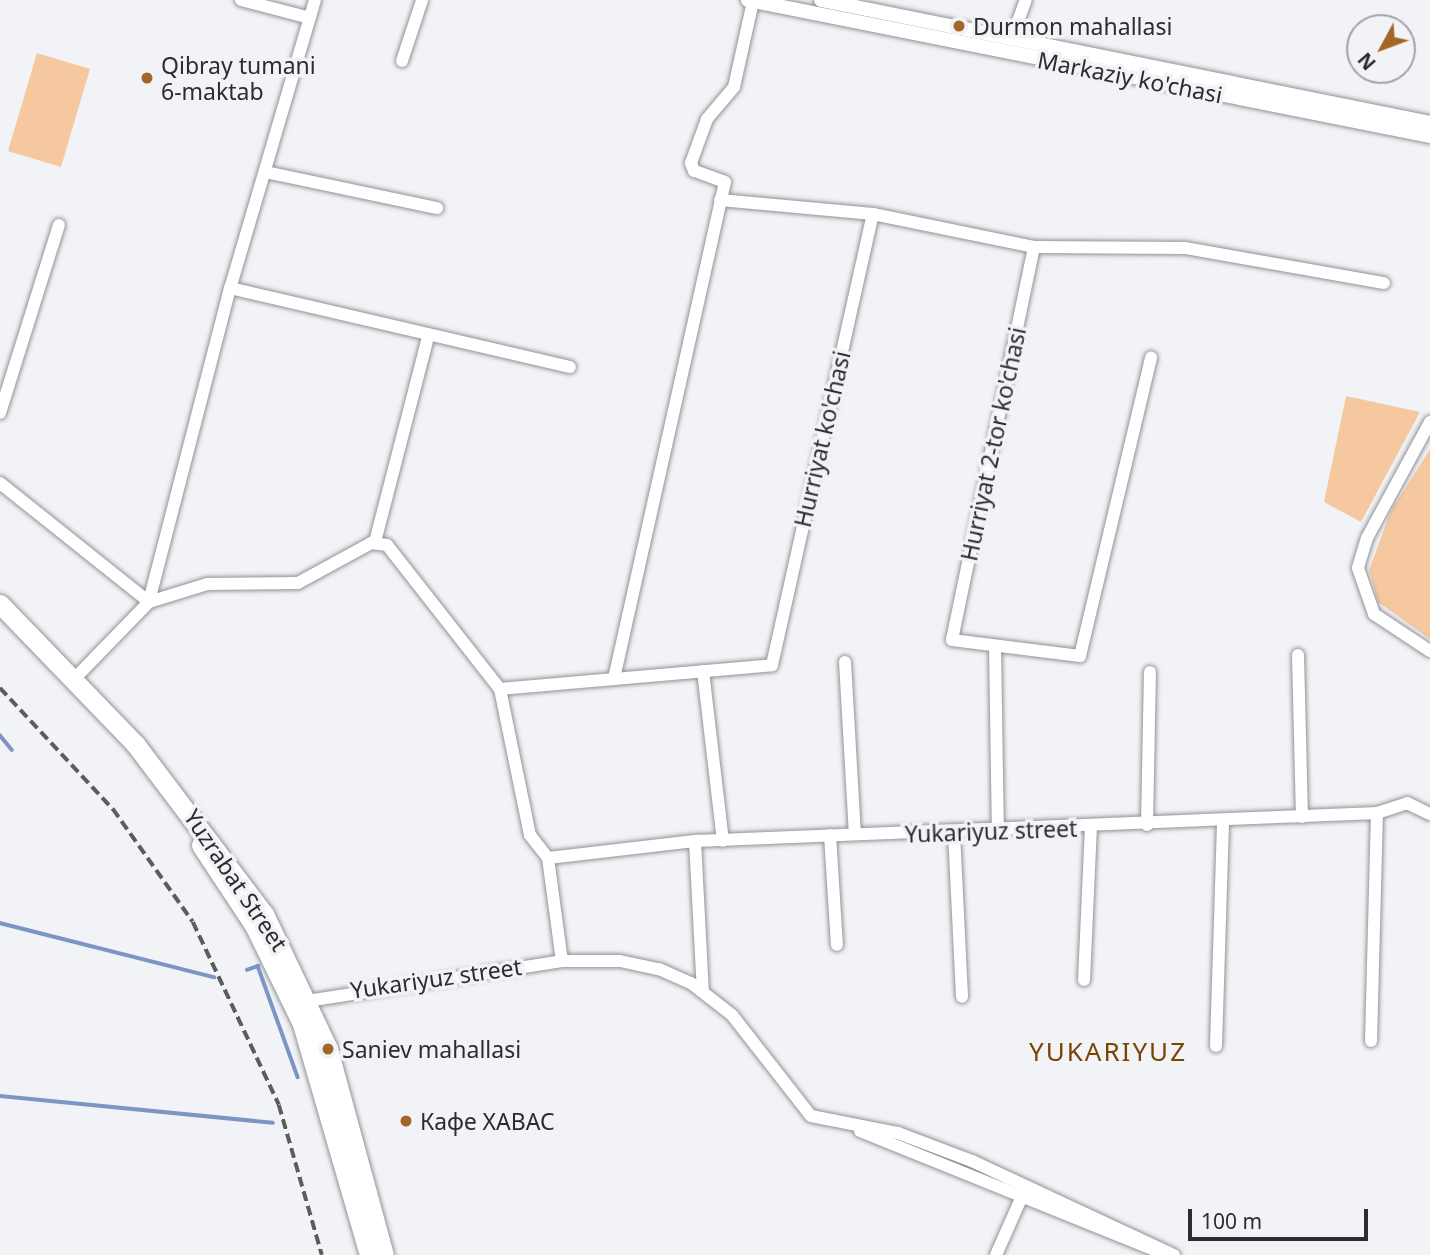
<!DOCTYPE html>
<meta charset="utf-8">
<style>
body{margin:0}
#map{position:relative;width:1430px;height:1255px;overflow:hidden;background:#f1f3f7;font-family:"Noto Sans",sans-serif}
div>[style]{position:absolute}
.green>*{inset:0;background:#f5c8a0}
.stream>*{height:3.5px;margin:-1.75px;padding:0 1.75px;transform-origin:1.75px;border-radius:1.75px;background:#7d95c3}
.roads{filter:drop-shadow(0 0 2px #919397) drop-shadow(0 0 2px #919397)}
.minor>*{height:12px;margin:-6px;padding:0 6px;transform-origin:6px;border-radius:6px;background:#fff}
.tertiary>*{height:14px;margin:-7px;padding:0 7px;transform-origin:7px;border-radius:7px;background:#fff}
.primary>*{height:19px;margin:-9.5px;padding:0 9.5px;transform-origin:9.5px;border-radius:9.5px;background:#fff}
.rail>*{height:3.5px;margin-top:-1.75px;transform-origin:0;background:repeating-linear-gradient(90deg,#5b5c5f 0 10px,transparent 0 15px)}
.dots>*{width:19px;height:19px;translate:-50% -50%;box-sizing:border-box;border:4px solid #f1f3f7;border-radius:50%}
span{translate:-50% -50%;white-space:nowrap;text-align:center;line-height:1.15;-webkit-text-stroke:7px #f1f3f7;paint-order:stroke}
.poi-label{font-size:23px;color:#2c2d2f}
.left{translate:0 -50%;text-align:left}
.street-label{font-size:23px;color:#2c2d2f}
.quarter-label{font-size:26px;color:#794501;letter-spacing:2px}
.north{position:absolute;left:1346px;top:14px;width:70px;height:70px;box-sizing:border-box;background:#f1f3f7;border:2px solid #a2a4a7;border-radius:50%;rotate:229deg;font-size:19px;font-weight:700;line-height:28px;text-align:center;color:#2c2d2f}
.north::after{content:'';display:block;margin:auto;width:24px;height:32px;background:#a26728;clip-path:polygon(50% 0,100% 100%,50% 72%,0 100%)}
.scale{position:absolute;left:1188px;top:1209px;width:180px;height:32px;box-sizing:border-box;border:4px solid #2c2d2f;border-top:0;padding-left:9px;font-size:21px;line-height:24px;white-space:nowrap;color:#2c2d2f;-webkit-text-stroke:5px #f1f3f7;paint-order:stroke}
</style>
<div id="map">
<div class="green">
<div style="clip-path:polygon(37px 53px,90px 69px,61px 167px,8px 151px)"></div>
<div style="clip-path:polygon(1346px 396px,1420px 412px,1361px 522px,1324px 502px)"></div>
<div style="clip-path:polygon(1430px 449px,1430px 639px,1378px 602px,1369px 570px,1391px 511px)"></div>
</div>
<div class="stream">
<div style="left:0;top:735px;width:19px;rotate:51deg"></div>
<div style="left:0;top:923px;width:221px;rotate:14.2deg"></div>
<div style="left:247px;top:970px;width:12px;rotate:-20deg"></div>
<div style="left:258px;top:966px;width:118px;rotate:70.2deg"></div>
<div style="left:0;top:1096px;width:274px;rotate:5.6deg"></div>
</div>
<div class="roads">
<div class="minor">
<div style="left:241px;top:0;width:71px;rotate:14.6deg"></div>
<div style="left:315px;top:0;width:300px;rotate:106.4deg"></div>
<div style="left:230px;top:288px;width:324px;rotate:104.5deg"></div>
<div style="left:149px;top:602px;width:61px;rotate:-17.2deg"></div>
<div style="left:207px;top:584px;width:91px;rotate:-0.6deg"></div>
<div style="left:298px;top:583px;width:83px;rotate:-28.7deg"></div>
<div style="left:371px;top:543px;width:16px;rotate:7deg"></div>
<div style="left:387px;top:545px;width:183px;rotate:51.9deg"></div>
<div style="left:500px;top:689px;width:149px;rotate:78.4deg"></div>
<div style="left:530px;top:835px;width:29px;rotate:52deg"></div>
<div style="left:548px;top:858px;width:104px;rotate:82.3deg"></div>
<div style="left:1013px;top:35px;width:37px;rotate:-70deg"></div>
<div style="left:402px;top:61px;width:64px;rotate:-71.8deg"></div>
<div style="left:266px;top:172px;width:175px;rotate:11.9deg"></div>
<div style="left:720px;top:200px;width:154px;rotate:5.2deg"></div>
<div style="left:873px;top:214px;width:164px;rotate:11.6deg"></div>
<div style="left:1034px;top:247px;width:151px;rotate:0.4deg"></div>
<div style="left:1185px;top:248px;width:202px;rotate:10deg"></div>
<div style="left:1034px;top:247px;width:401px;rotate:101.8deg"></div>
<div style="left:952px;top:640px;width:129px;rotate:7.1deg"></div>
<div style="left:1080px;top:656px;width:307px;rotate:-76.6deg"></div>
<div style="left:230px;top:288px;width:349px;rotate:13.1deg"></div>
<div style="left:0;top:413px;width:197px;rotate:-72.6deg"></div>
<div style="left:1430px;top:422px;width:132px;rotate:118.5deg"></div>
<div style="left:1367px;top:538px;width:31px;rotate:107deg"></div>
<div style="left:1358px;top:568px;width:49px;rotate:70.8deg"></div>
<div style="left:1374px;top:614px;width:67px;rotate:33.5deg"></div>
<div style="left:0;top:483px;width:191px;rotate:38.6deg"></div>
<div style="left:149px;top:602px;width:106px;rotate:134.2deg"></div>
<div style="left:375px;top:542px;width:212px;rotate:-75.5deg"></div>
<div style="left:995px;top:647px;width:182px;rotate:89.1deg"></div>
<div style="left:1298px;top:655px;width:162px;rotate:88.6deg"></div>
<div style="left:845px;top:662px;width:172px;rotate:86.7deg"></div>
<div style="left:703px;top:671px;width:171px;rotate:83.3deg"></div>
<div style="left:615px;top:674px;width:504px;rotate:-77.4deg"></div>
<div style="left:725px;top:182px;width:33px;rotate:-160deg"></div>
<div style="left:694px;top:171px;width:9px;rotate:-111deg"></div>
<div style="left:691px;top:163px;width:47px;rotate:-70deg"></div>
<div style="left:707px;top:119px;width:42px;rotate:-49.8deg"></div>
<div style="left:734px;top:87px;width:88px;rotate:-77.5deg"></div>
<div style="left:500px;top:689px;width:273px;rotate:-5deg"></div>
<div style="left:772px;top:665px;width:462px;rotate:-77.4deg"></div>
<div style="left:1147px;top:825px;width:153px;rotate:-88.9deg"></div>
<div style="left:954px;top:833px;width:164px;rotate:87.2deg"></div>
<div style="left:830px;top:835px;width:110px;rotate:86.4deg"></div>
<div style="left:695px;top:841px;width:151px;rotate:87deg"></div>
<div style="left:548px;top:858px;width:148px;rotate:-6.6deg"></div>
<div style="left:695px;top:841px;width:683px;rotate:-2.35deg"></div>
<div style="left:1377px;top:813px;width:32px;rotate:-18deg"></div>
<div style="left:1407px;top:803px;width:25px;rotate:26deg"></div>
<div style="left:1084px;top:980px;width:152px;rotate:-87.4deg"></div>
<div style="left:301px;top:1002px;width:264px;rotate:-8.9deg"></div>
<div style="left:562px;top:961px;width:58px"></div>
<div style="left:620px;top:961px;width:40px;rotate:12deg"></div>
<div style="left:659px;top:969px;width:35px;rotate:24deg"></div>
<div style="left:691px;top:983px;width:52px;rotate:38deg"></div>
<div style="left:732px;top:1015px;width:128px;rotate:52deg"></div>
<div style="left:811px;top:1116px;width:89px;rotate:11.1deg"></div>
<div style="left:898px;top:1133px;width:79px;rotate:20.7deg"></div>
<div style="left:972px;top:1161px;width:223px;rotate:25deg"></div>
<div style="left:1371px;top:1041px;width:228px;rotate:-88.5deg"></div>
<div style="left:1216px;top:1046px;width:226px;rotate:-88.2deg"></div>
<div style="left:860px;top:1131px;width:323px;rotate:22deg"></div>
<div style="left:996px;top:1255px;width:67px;rotate:-66.1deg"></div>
</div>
<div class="tertiary">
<div style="left:748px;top:0;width:695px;rotate:11.28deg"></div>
<div style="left:821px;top:0;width:621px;rotate:11.42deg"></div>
</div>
<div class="primary">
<div style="left:0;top:604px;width:196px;rotate:46deg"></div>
<div style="left:136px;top:745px;width:212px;rotate:52.9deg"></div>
<div style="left:264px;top:914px;width:149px;rotate:64.6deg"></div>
<div style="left:328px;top:1049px;width:213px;rotate:74.8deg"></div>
<div style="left:201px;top:845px;width:98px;rotate:56.6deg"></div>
<div style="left:255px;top:927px;width:108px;rotate:64.1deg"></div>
<div style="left:302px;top:1024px;width:241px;rotate:73.8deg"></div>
</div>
</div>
<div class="rail">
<div style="left:0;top:688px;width:166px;rotate:47deg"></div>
<div style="left:113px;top:809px;width:138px;rotate:54.7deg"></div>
<div style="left:193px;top:922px;width:202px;rotate:64.8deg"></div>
<div style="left:279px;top:1105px;width:156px;rotate:74deg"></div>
</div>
<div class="dots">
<div style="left:959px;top:26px;background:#a26728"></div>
<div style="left:147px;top:78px;background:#a26728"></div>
<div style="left:328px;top:1049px;background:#a26728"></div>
<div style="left:406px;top:1121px;background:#a26728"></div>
</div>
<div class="poi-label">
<span class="left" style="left:973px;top:26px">Durmon mahallasi</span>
<span class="left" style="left:161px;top:78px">Qibray tumani<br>6-maktab</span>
<span class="left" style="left:342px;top:1049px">Saniev mahallasi</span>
<span class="left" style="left:420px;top:1121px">Кафе ХАВАС</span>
</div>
<div class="street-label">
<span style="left:1130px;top:77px;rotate:11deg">Markaziy ko'chasi</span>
<span style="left:822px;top:439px;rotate:-77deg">Hurriyat ko'chasi</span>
<span style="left:993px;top:444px;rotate:-78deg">Hurriyat 2-tor ko'chasi</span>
<span style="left:991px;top:831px;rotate:-2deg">Yukariyuz street</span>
<span style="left:236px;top:880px;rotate:56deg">Yuzrabat Street</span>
<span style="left:436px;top:978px;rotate:-8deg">Yukariyuz street</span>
</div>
<div class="quarter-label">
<span style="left:1108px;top:1052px">YUKARIYUZ</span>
</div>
<div class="north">N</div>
<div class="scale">100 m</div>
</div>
